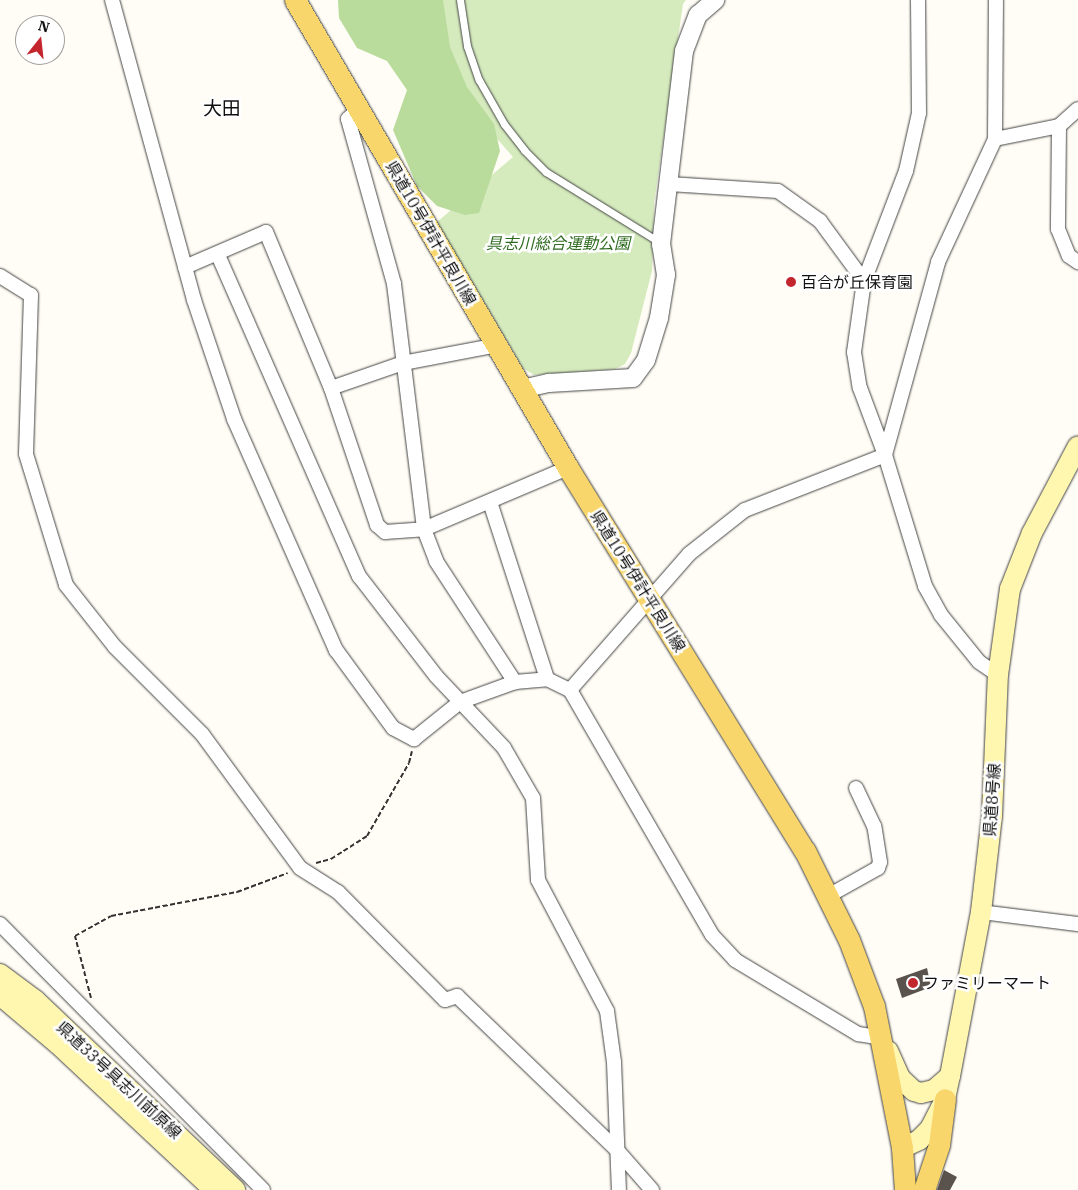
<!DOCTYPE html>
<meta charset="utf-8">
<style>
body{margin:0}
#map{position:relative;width:1078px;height:1190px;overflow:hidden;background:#fffdf5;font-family:"IBM Plex Serif","Noto Sans JP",serif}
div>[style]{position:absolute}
.green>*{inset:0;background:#d5ebbd}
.forest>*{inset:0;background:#b9dc9c}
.building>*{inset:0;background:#5a524d}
.path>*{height:2px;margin-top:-1px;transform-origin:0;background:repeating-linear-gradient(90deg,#333 0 5px,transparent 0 7.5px)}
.roads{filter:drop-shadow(0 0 1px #444) drop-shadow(0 0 1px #444)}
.service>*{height:7px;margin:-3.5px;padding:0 3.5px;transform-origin:3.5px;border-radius:3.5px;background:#fff}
.minor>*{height:14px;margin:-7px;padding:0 7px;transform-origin:7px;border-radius:7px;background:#fff}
.tertiary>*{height:18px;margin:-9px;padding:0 9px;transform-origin:9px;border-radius:9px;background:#fff}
.secondary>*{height:20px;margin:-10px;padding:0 10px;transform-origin:10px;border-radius:10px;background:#fff6b0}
.primary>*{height:21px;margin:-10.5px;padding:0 10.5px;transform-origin:10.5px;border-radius:10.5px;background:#f9d66b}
.dots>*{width:14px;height:14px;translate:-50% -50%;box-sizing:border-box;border:2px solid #fff;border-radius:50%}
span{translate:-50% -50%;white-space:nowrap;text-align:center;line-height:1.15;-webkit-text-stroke:5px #fff;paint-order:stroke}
.street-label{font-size:16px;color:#111}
.park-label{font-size:16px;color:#2f6b1f;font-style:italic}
.poi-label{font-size:16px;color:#111}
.left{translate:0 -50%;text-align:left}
.quarter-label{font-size:19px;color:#111}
.north{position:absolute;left:15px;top:15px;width:50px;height:50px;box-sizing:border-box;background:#fff;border:1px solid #a0a0a0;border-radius:50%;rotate:16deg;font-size:14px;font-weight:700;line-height:20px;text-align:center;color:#111}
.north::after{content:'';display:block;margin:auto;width:18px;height:22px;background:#c4262e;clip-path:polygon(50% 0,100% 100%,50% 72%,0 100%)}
</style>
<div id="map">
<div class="green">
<div style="clip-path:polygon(436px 0,686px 0,683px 4px,654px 203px,652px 271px,631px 353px,625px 364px,615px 369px,534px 375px,523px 368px,437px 222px,513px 157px,469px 107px,442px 48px)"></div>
</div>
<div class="forest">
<div style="clip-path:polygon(338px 0,443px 0,450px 47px,467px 87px,494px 124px,500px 151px,479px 213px,465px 215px,437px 206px,417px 186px,393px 130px,407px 90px,387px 61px,357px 48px,339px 18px)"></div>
</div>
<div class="building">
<div style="clip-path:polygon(927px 968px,931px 987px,902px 998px,896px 979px)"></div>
<div style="clip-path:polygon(944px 1170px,957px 1177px,950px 1190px,937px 1190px)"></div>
</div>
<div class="path">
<div style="left:316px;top:863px;width:16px;rotate:-15deg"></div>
<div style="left:331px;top:859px;width:43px;rotate:-32.6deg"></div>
<div style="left:367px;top:836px;width:84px;rotate:-60.1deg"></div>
<div style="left:409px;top:763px;width:12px;rotate:-76deg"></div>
<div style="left:91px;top:998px;width:64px;rotate:-104.5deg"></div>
<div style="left:75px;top:936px;width:41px;rotate:-29.1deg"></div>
<div style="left:111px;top:916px;width:128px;rotate:-10.8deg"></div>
<div style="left:237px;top:892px;width:54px;rotate:-20.4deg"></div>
</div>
<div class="roads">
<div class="service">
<div style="left:460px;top:0;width:47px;rotate:81.3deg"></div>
<div style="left:467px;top:46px;width:36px;rotate:71deg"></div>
<div style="left:479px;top:80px;width:51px;rotate:60.4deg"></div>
<div style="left:504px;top:124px;width:33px;rotate:52deg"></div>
<div style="left:524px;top:150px;width:31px;rotate:45deg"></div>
<div style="left:546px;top:172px;width:135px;rotate:31.7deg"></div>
</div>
<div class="minor">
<div style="left:112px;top:0;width:311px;rotate:74.7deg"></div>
<div style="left:194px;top:300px;width:126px;rotate:71.4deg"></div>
<div style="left:234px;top:419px;width:253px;rotate:66.2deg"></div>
<div style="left:336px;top:650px;width:97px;rotate:53.8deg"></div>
<div style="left:393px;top:728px;width:24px;rotate:28deg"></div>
<div style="left:414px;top:739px;width:59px;rotate:-38.8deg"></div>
<div style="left:460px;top:702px;width:59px;rotate:-20deg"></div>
<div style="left:515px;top:682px;width:32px;rotate:-5deg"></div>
<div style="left:547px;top:679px;width:25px;rotate:26deg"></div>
<div style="left:570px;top:690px;width:283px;rotate:59.9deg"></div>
<div style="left:712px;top:935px;width:34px;rotate:47deg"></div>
<div style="left:735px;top:960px;width:144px;rotate:31deg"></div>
<div style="left:858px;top:1034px;width:24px;rotate:9deg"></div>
<div style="left:918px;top:0;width:113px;rotate:89.5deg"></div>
<div style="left:919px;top:113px;width:59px;rotate:102.6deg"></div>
<div style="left:906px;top:171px;width:118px;rotate:110.9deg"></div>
<div style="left:864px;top:281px;width:72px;rotate:98deg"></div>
<div style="left:854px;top:352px;width:36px;rotate:81deg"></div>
<div style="left:860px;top:388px;width:72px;rotate:69.5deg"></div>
<div style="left:885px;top:455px;width:137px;rotate:73deg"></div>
<div style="left:925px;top:586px;width:33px;rotate:61deg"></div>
<div style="left:941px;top:615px;width:60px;rotate:51deg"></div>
<div style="left:979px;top:662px;width:23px;rotate:34deg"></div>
<div style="left:359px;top:109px;width:15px;rotate:138deg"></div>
<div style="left:348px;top:119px;width:171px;rotate:74.4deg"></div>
<div style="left:394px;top:284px;width:247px;rotate:83deg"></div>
<div style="left:424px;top:529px;width:34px;rotate:69deg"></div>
<div style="left:436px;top:561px;width:145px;rotate:56.9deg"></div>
<div style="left:1059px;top:126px;width:103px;rotate:90.6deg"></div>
<div style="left:1058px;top:229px;width:29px;rotate:68deg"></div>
<div style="left:1069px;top:256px;width:11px;rotate:34deg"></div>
<div style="left:995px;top:139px;width:65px;rotate:-11.5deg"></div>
<div style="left:1059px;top:126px;width:25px;rotate:-42deg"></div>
<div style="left:669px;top:184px;width:109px;rotate:3.7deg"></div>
<div style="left:778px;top:191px;width:52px;rotate:35.5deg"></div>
<div style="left:820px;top:221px;width:74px;rotate:53.7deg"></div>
<div style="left:218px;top:255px;width:351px;rotate:66.3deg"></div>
<div style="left:359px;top:576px;width:126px;rotate:52.4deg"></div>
<div style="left:436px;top:676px;width:99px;rotate:46.6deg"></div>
<div style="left:504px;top:748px;width:58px;rotate:59.9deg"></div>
<div style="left:533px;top:798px;width:82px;rotate:86.5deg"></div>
<div style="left:538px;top:880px;width:148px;rotate:62.2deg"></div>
<div style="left:607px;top:1011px;width:51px;rotate:82.2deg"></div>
<div style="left:614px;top:1062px;width:128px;rotate:87.8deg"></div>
<div style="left:185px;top:267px;width:88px;rotate:-23.4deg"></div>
<div style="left:266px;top:232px;width:169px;rotate:67.4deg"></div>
<div style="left:331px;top:388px;width:145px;rotate:71.4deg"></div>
<div style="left:377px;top:525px;width:11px;rotate:41deg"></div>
<div style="left:385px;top:532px;width:39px;rotate:-4deg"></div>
<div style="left:424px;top:529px;width:156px;rotate:-23deg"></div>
<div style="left:0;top:276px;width:36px;rotate:32deg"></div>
<div style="left:31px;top:295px;width:159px;rotate:91.8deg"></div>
<div style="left:26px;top:454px;width:137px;rotate:73deg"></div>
<div style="left:66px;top:585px;width:79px;rotate:51.7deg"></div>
<div style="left:115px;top:647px;width:123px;rotate:45deg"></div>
<div style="left:202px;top:734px;width:166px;rotate:53.8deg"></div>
<div style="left:300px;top:868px;width:45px;rotate:32.3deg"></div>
<div style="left:338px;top:892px;width:152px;rotate:45.3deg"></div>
<div style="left:445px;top:1000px;width:13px;rotate:-18deg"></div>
<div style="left:457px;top:996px;width:221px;rotate:43.9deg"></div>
<div style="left:616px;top:1149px;width:55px;rotate:48.7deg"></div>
<div style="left:331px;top:388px;width:76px;rotate:-19.1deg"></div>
<div style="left:403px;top:363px;width:96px;rotate:-10.8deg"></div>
<div style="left:885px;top:455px;width:200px;rotate:-74.6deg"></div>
<div style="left:938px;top:262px;width:136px;rotate:-65.1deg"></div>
<div style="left:995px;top:139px;width:139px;rotate:-89.6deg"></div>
<div style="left:490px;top:502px;width:186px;rotate:72.1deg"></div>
<div style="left:570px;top:690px;width:181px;rotate:-48.8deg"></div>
<div style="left:689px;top:554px;width:71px;rotate:-38.2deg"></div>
<div style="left:745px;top:510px;width:150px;rotate:-21.4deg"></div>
<div style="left:828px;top:896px;width:57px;rotate:-29.2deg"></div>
<div style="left:878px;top:868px;width:6px;rotate:-72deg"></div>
<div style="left:880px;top:862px;width:36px;rotate:-99deg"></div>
<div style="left:874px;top:826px;width:42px;rotate:-115.3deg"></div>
<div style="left:981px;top:912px;width:98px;rotate:7.1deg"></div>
<div style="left:0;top:924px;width:374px;rotate:45.3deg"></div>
</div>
<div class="tertiary">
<div style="left:522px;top:389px;width:28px;rotate:-13deg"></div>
<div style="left:549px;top:383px;width:84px;rotate:-3.4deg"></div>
<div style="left:633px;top:378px;width:22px;rotate:-54deg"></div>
<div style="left:646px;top:360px;width:44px;rotate:-72.8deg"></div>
<div style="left:659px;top:318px;width:44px;rotate:-80.8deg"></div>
<div style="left:666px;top:275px;width:31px;rotate:-99deg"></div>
<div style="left:661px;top:244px;width:194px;rotate:-83.2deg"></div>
<div style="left:684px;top:51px;width:39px;rotate:-69deg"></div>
<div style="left:698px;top:15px;width:23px;rotate:-41deg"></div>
</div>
<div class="secondary">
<div style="left:0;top:974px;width:44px;rotate:36.6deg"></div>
<div style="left:35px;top:1000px;width:276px;rotate:43.5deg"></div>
<div style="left:0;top:995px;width:76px;rotate:40.2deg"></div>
<div style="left:58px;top:1044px;width:214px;rotate:43.1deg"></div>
<div style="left:888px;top:1051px;width:30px;rotate:66deg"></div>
<div style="left:900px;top:1078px;width:19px;rotate:43deg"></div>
<div style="left:914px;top:1091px;width:7px;rotate:16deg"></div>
<div style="left:921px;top:1093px;width:13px;rotate:-13deg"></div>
<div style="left:934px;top:1090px;width:21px;rotate:-41deg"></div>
<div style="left:902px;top:1148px;width:19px;rotate:-25deg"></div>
<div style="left:919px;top:1140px;width:16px;rotate:-45deg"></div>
<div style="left:930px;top:1129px;width:34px;rotate:-63deg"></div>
<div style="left:945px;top:1099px;width:24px;rotate:-78deg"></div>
<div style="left:950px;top:1076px;width:167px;rotate:-79.3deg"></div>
<div style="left:981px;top:912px;width:97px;rotate:-83.5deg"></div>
<div style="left:992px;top:816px;width:141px;rotate:-87.6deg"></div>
<div style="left:998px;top:675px;width:87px;rotate:-82.1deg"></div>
<div style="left:1010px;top:589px;width:60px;rotate:-68.6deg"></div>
<div style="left:1032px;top:533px;width:98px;rotate:-62.1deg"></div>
</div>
<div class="primary">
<div style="left:295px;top:0;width:542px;rotate:59.74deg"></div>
<div style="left:568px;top:468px;width:450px;rotate:58.3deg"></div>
<div style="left:805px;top:851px;width:99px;rotate:63.7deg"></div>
<div style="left:849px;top:940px;width:71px;rotate:69.3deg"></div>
<div style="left:874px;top:1006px;width:145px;rotate:78.8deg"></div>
<div style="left:902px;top:1148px;width:42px;rotate:85.9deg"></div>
<div style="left:924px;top:1190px;width:47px;rotate:-71.6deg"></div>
<div style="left:939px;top:1145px;width:46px;rotate:-82.6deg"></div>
</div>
</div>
<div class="dots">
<div style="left:791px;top:282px;background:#c4262e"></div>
<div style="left:913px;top:983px;background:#c4262e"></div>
</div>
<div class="street-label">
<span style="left:431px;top:233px;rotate:60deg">県道10号伊計平良川線</span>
<span style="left:638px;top:581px;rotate:58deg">県道10号伊計平良川線</span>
<span style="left:992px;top:800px;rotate:-86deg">県道8号線</span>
<span style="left:119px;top:1080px;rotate:43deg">県道33号具志川前原線</span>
</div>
<div class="park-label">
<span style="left:558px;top:243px">具志川総合運動公園</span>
</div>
<div class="poi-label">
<span class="left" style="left:801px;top:282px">百合が丘保育園</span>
<span class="left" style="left:923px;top:983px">ファミリーマート</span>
</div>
<div class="quarter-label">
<span style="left:222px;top:109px">大田</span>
</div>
<div class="north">N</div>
</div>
